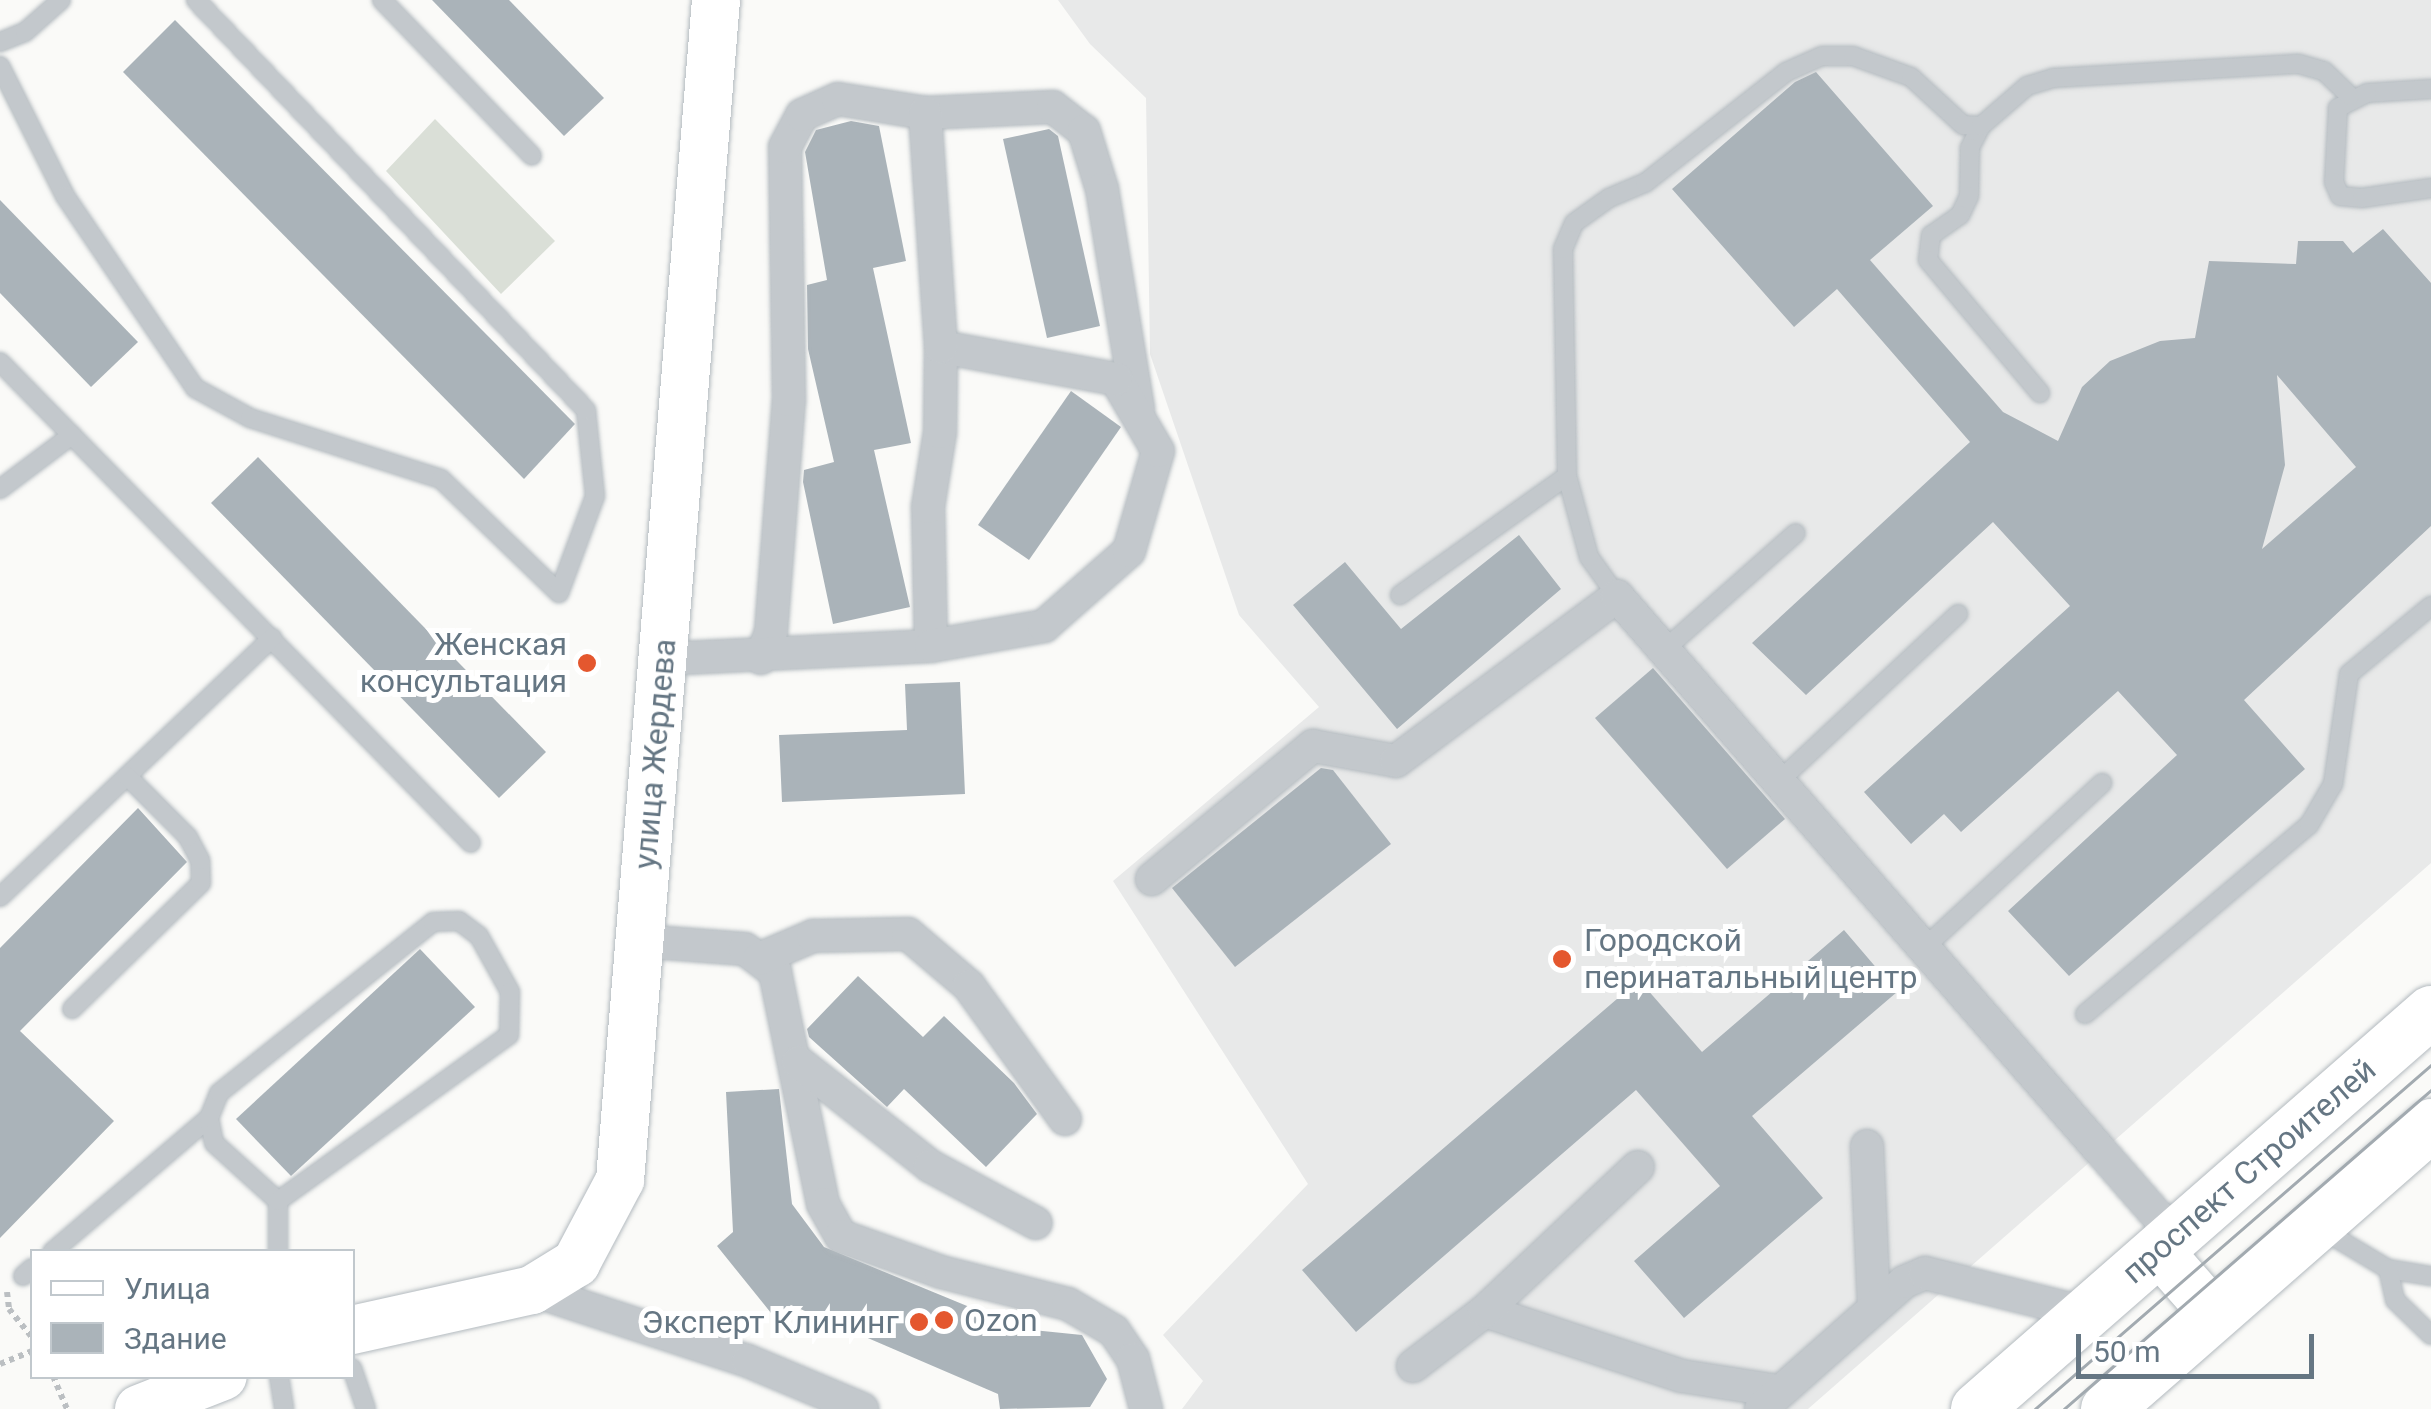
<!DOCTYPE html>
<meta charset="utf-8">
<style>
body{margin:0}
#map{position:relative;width:2431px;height:1409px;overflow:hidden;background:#fafaf8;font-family:Roboto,sans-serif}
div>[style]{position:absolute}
.built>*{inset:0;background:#e8e9e9}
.green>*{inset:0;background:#dadfd7}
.building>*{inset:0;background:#aab3b9}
.path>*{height:6px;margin-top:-3px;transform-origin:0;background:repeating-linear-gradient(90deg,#bbbfc2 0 5px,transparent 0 10px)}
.roads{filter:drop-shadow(0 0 2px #b3babf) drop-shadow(0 0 2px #b3babf)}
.lane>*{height:18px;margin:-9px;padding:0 9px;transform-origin:9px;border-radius:9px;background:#c3c8cc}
.street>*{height:32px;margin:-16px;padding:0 16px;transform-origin:16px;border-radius:16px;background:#c3c8cc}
.secondary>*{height:48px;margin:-24px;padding:0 24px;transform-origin:24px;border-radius:24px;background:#fff}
.primary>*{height:52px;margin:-26px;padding:0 26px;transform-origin:26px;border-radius:26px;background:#fff}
.tram>*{height:2.5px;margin:-1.25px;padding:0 1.25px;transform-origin:1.25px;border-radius:1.25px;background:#a2aab0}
.dots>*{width:28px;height:28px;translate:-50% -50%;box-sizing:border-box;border:5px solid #fff;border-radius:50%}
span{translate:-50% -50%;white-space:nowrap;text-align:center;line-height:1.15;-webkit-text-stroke:10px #fff;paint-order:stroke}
.poi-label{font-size:32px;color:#657683}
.right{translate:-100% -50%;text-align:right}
.left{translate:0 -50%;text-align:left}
.street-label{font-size:32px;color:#657683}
.legend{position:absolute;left:30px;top:1249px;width:325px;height:130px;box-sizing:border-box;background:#fff;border:2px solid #c1c8cd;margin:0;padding:12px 18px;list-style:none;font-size:30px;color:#657683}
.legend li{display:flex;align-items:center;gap:20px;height:50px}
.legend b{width:50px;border:2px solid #c1c8cd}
.scale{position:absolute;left:2076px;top:1334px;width:238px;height:45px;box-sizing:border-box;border:5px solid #657683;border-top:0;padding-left:12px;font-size:30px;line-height:35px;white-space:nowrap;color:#657683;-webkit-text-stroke:8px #fff;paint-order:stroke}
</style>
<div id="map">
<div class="built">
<div style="clip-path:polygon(1058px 0,2431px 0,2431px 863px,1808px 1409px,1182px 1409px,1203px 1381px,1163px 1335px,1308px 1184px,1113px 881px,1319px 707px,1239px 615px,1150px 354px,1146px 98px,1090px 44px)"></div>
</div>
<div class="green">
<div style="clip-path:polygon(435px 119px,555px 241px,501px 294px,386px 171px)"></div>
</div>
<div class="building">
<div style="clip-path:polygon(432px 0,509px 0,604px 98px,564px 136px)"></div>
<div style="clip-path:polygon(175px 20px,575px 424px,524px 479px,123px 72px)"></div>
<div style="clip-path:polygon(evenodd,1816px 72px,1933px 206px,1870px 260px,2003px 412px,2058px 441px,2082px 387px,2110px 361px,2160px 341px,2195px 338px,2209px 261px,2296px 264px,2298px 241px,2343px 241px,2353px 253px,2383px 229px,2431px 283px,2431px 526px,2244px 700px,2305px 769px,2069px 976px,2008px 911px,2177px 755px,2118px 691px,1961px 832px,1944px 814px,1911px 844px,1864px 792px,2070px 606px,1993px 522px,1806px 695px,1752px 643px,1970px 442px,1837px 289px,1794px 327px,1672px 189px,1795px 82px,1816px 72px,2277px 375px,2356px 467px,2262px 549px,2285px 465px,2277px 375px)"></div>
<div style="clip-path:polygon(851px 121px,879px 126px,906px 261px,873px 268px,911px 443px,874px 450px,910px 607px,833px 624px,803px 482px,804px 470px,834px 462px,808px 349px,807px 285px,827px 280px,805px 152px,816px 130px)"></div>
<div style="clip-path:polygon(1049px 129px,1058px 136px,1100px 326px,1047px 338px,1003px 139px)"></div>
<div style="clip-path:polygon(0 200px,138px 342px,91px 387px,0 293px)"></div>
<div style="clip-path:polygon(1071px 391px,1121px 427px,1029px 560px,978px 525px)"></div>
<div style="clip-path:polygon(258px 457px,546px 752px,499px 798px,211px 503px)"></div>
<div style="clip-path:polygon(1519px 535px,1561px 589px,1397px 729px,1293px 605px,1345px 562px,1401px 629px)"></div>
<div style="clip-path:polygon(1653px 668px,1785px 819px,1727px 869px,1595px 718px)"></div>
<div style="clip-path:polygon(960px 682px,965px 794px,782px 802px,779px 735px,907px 730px,905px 684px)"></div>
<div style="clip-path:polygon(1321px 768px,1333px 770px,1391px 844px,1235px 967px,1172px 888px)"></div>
<div style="clip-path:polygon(138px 808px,187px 862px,20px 1031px,114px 1121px,0 1238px,0 948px)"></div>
<div style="clip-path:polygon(1844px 930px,1897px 992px,1752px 1116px,1823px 1198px,1684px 1318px,1634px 1261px,1720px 1186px,1636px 1090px,1356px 1332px,1302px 1270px,1639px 980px,1702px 1052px)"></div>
<div style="clip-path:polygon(420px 949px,475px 1007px,291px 1176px,236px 1119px)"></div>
<div style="clip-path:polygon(858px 976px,923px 1037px,944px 1016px,1014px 1083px,1037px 1114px,986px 1167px,904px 1089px,887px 1107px,809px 1037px,807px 1029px)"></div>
<div style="clip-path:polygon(779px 1089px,792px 1204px,824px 1247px,1023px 1329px,1082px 1335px,1107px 1379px,1090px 1407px,1000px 1409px,998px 1394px,791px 1305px,775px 1318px,717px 1246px,733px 1232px,726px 1092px)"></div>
</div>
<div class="path">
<div style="left:7px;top:1292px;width:17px;rotate:83deg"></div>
<div style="left:9px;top:1309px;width:36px;rotate:51deg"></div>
<div style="left:0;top:1364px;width:35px;rotate:-22deg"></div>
<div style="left:53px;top:1376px;width:36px;rotate:67deg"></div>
</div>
<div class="roads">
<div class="lane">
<div style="left:382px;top:0;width:216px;rotate:46.1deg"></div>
<div style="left:0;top:42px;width:27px;rotate:-22deg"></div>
<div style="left:25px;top:32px;width:48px;rotate:-41.6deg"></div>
<div style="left:0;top:66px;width:145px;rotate:63.4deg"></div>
<div style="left:65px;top:196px;width:232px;rotate:55.9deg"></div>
<div style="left:195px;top:388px;width:63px;rotate:28.6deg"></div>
<div style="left:250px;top:418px;width:201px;rotate:17.7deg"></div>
<div style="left:441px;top:479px;width:164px;rotate:44deg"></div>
<div style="left:559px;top:593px;width:103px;rotate:-69.6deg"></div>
<div style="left:595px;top:496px;width:86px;rotate:-96deg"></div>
<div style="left:586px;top:410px;width:566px;rotate:-133.57deg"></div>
<div style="left:2431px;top:89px;width:64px;rotate:176.4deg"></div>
<div style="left:2367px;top:93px;width:33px;rotate:153deg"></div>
<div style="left:2338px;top:108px;width:74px;rotate:93.1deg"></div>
<div style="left:2334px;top:182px;width:15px;rotate:67deg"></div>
<div style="left:2340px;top:196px;width:22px;rotate:5deg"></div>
<div style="left:2362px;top:198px;width:70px;rotate:-8.2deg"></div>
<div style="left:1981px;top:126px;width:25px;rotate:117deg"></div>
<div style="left:1970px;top:148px;width:48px;rotate:91.2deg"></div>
<div style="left:1969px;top:196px;width:21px;rotate:115deg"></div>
<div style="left:1960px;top:215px;width:35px;rotate:145deg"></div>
<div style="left:1931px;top:235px;width:25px;rotate:97deg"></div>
<div style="left:1928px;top:260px;width:174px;rotate:49.9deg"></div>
<div style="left:0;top:362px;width:673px;rotate:45.6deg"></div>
<div style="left:0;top:489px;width:90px;rotate:-36.9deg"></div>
<div style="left:1400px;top:595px;width:205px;rotate:-35.5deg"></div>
<div style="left:1617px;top:596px;width:48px;rotate:-125.7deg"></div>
<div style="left:1589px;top:557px;width:84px;rotate:-105.2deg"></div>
<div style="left:1567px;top:476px;width:227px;rotate:-91deg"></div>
<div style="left:1563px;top:249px;width:28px;rotate:-67deg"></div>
<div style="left:1574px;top:223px;width:43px;rotate:-35.5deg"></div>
<div style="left:1609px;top:198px;width:39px;rotate:-23deg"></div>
<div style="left:1645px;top:183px;width:179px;rotate:-38.2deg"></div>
<div style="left:1786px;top:72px;width:39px;rotate:-24deg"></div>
<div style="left:1822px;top:56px;width:31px"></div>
<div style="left:1853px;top:56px;width:62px;rotate:19.9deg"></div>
<div style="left:1911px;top:77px;width:71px;rotate:42.7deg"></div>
<div style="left:1963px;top:125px;width:18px;rotate:3deg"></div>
<div style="left:1981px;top:126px;width:61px;rotate:-41deg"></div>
<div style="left:2027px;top:86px;width:27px;rotate:-17deg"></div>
<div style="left:2053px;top:78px;width:246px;rotate:-3.3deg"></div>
<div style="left:2299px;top:64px;width:26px;rotate:16deg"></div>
<div style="left:2324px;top:71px;width:36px;rotate:44deg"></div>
<div style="left:1664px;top:650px;width:176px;rotate:-41.6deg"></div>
<div style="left:1779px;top:781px;width:245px;rotate:-43deg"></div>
<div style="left:0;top:897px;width:376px;rotate:-43.6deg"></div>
<div style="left:1924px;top:948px;width:243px;rotate:-42.8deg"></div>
<div style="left:72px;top:1009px;width:180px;rotate:-44.3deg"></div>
<div style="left:201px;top:883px;width:23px;rotate:-92deg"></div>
<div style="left:200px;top:860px;width:26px;rotate:-118deg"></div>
<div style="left:188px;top:837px;width:86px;rotate:-135deg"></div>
<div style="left:2085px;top:1014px;width:293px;rotate:-40.2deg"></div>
<div style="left:2309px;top:825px;width:48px;rotate:-59.7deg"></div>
<div style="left:2333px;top:784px;width:111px;rotate:-81.7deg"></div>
<div style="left:2349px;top:674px;width:107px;rotate:-39.7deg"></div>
<div style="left:2321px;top:1229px;width:78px;rotate:30.8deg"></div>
<div style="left:2388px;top:1269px;width:44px;rotate:9.2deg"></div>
<div style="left:52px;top:1252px;width:206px;rotate:-40.5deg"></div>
<div style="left:278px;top:1252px;width:51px;rotate:-90deg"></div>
<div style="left:278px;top:1201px;width:86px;rotate:-137.8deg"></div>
<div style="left:214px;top:1143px;width:25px;rotate:-101deg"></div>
<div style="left:209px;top:1118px;width:27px;rotate:-68deg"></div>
<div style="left:219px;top:1093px;width:274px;rotate:-38.6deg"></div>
<div style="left:433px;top:922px;width:26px;rotate:-2deg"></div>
<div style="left:459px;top:921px;width:25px;rotate:37deg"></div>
<div style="left:479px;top:936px;width:64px;rotate:61deg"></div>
<div style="left:510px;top:992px;width:43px;rotate:91.3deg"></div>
<div style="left:509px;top:1035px;width:284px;rotate:144.3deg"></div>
<div style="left:2388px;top:1269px;width:32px;rotate:77deg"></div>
<div style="left:2395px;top:1300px;width:50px;rotate:44.2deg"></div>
<div style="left:23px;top:1276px;width:12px;rotate:-42deg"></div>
<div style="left:352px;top:1368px;width:43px;rotate:71.1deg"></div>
<div style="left:279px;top:1376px;width:33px;rotate:81deg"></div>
</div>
<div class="street">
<div style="left:931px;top:646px;width:139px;rotate:-91.2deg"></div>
<div style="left:928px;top:507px;width:76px;rotate:-80.9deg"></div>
<div style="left:940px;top:432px;width:85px;rotate:-89.3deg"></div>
<div style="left:761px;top:658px;width:28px;rotate:-69deg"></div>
<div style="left:771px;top:632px;width:233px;rotate:-85.6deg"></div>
<div style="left:789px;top:400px;width:253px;rotate:-90.9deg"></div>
<div style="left:785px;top:147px;width:36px;rotate:-62deg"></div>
<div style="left:802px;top:115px;width:39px;rotate:-24deg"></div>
<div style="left:838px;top:99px;width:88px;rotate:9.1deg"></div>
<div style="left:925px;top:113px;width:128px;rotate:-2.7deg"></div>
<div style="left:1053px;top:107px;width:39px;rotate:38deg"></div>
<div style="left:1084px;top:131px;width:61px;rotate:72.8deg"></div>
<div style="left:1102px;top:189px;width:223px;rotate:80.7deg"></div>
<div style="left:663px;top:659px;width:268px;rotate:-2.8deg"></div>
<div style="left:931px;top:646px;width:115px;rotate:-10deg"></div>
<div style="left:1044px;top:626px;width:113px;rotate:-41.4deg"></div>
<div style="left:1129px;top:551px;width:104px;rotate:-73.8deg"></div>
<div style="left:1158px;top:451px;width:83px;rotate:-120.3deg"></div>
<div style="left:1116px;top:379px;width:178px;rotate:-169.6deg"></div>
<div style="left:941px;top:347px;width:235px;rotate:-93.9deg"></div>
<div style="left:1152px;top:879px;width:209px;rotate:-39.6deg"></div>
<div style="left:1313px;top:746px;width:84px;rotate:10.2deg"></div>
<div style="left:1396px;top:761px;width:276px;rotate:-36.7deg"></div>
<div style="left:1617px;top:596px;width:848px;rotate:48.92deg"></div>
<div style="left:640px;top:941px;width:105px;rotate:4.4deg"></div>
<div style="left:745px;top:949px;width:38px;rotate:37deg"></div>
<div style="left:775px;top:972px;width:237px;rotate:78.3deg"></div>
<div style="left:823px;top:1204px;width:37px;rotate:61deg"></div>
<div style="left:841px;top:1236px;width:106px;rotate:19.8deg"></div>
<div style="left:941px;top:1272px;width:131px;rotate:14.1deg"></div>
<div style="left:1068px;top:1304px;width:53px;rotate:30.4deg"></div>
<div style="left:1114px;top:1331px;width:34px;rotate:56deg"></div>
<div style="left:1133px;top:1359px;width:52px;rotate:75.4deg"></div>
<div style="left:759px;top:959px;width:59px;rotate:-23.1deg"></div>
<div style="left:813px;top:936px;width:95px;rotate:-1.2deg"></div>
<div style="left:908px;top:934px;width:80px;rotate:40.4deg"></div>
<div style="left:969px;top:986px;width:164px;rotate:54.2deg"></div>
<div style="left:798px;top:1062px;width:168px;rotate:38.2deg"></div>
<div style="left:930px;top:1166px;width:120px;rotate:28.3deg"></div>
<div style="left:1867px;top:1146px;width:162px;rotate:87.5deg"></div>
<div style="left:532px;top:1290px;width:227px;rotate:18.2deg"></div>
<div style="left:748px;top:1361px;width:124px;rotate:22.8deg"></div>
<div style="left:1485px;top:1311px;width:207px;rotate:18.3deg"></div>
<div style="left:1682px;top:1376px;width:97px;rotate:8.9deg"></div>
<div style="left:1413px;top:1366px;width:91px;rotate:-37.4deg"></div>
<div style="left:1485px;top:1311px;width:210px;rotate:-43.3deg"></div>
<div style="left:1761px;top:1409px;width:191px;rotate:-41.6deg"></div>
<div style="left:1904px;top:1282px;width:23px;rotate:-23deg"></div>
<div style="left:1925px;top:1273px;width:167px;rotate:13.9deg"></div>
</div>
<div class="secondary">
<div style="left:2158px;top:1250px;width:86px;rotate:48.8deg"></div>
<div style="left:352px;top:1330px;width:184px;rotate:-12.5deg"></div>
<div style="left:532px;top:1290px;width:52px;rotate:-31.5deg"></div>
<div style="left:576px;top:1263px;width:94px;rotate:-62.1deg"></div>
<div style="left:620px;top:1180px;width:1184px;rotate:-85.35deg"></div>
<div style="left:139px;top:1409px;width:90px;rotate:-21.4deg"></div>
</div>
<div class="primary">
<div style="left:1977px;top:1409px;width:603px;rotate:-41.17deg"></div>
<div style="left:2107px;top:1409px;width:431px;rotate:-41.2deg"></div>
</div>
</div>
<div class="tram">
<div style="left:2035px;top:1409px;width:525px;rotate:-40.98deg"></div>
<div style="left:2064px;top:1409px;width:486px;rotate:-41deg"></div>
</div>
<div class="dots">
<div style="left:587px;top:663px;background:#e4572e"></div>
<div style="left:1562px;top:959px;background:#e4572e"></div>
<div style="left:944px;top:1320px;background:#e4572e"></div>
<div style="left:919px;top:1322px;background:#e4572e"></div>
</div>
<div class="poi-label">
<span class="right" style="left:567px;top:663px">Женская<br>консультация</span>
<span class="left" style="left:1584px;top:959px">Городской<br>перинатальный центр</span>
<span class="left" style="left:964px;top:1320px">Ozon</span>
<span class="right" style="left:899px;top:1322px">Эксперт Клининг</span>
</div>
<div class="street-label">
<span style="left:655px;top:754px;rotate:-85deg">улица Жердева</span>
<span style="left:2249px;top:1171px;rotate:-41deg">проспект Строителей</span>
</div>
<ul class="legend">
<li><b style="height:12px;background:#fff"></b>Улица</li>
<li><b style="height:28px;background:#aab3b9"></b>Здание</li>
</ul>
<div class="scale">50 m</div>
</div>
